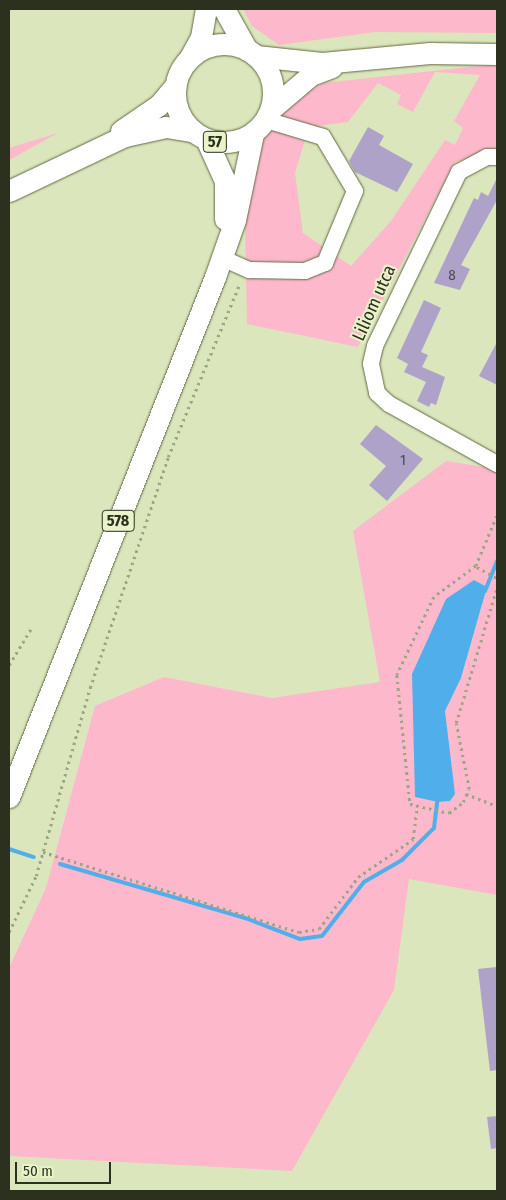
<!DOCTYPE html>
<style>
body{margin:0}
#map{position:relative;width:506px;height:1200px;overflow:hidden;background:#dbe6bc;font-family:"Fira Sans Condensed",sans-serif}
div>[style]{position:absolute}
.green>*{inset:0;background:#fdb8cc}
.water>*{inset:0;background:#50afea}
.stream>*{height:4px;margin:-2px;padding:0 2px;transform-origin:2px;border-radius:2px;background:#50afea}
.building>*{inset:0;background:#aea2c9}
.path>*{height:2.5px;margin-top:-1.25px;transform-origin:0;background:repeating-linear-gradient(90deg,#9ca584 0 2.5px,transparent 0 6.5px)}
.roads{filter:drop-shadow(0 0 1px #616a44) drop-shadow(0 0 1px #616a44)}
.minor>*{height:16px;margin:-8px;padding:0 8px;transform-origin:8px;border-radius:8px;background:#fff}
.major>*{height:21px;margin:-10.5px;padding:0 10.5px;transform-origin:10.5px;border-radius:10.5px;background:#fff}
.major>.ring{margin:-10.5px;padding:0;box-sizing:content-box;background:none;border:21px solid #fff;border-radius:50%}
span{translate:-50% -50%;white-space:nowrap;text-align:center;line-height:1.15;-webkit-text-stroke:4px #e9f3c9;paint-order:stroke}
.number-label{font-size:15px;color:#4c4c4a}
.number-label span{-webkit-text-stroke-width:0}
.shield-label span{padding:1px 4px;background:#e9f3c9;border:1px solid;border-radius:4px;-webkit-text-stroke-width:0}
.shield-label{font-size:16px;color:#2c301f;font-weight:700}
.street-label{font-size:18px;color:#2c301f}
.frame{position:absolute;inset:0;border:10px solid #2c301f;pointer-events:none}
.scale{position:absolute;left:15px;top:1162px;width:96px;height:22px;box-sizing:border-box;border:2px solid #2c301f;border-top:0;padding-left:6px;font-size:15px;line-height:18px;white-space:nowrap;color:#2c301f;-webkit-text-stroke:4px #e9f3c9;paint-order:stroke}
</style>
<div id="map">
<div class="green">
<div style="clip-path:polygon(243px 9px,497px 9px,497px 33px,375px 32px,279px 45px,252px 26px)"></div>
<div style="clip-path:polygon(evenodd,497px 64px,497px 148px,455px 162px,358px 347px,247px 324px,245px 222px,261px 138px,289px 103px,323px 83px,497px 64px,435px 72px,480px 75px,454px 121px,463px 128px,455px 145px,445px 140px,391px 221px,351px 266px,303px 233px,295px 173px,309px 127px,348px 122px,378px 83px,401px 95px,397px 104px,413px 112px,435px 72px)"></div>
<div style="clip-path:polygon(58px 133px,9px 160px,9px 148px)"></div>
<div style="clip-path:polygon(evenodd,446px 461px,497px 469px,497px 895px,409px 879px,394px 990px,292px 1171px,9px 1156px,9px 968px,46px 888px,95px 706px,164px 677px,272px 698px,380px 682px,353px 531px,446px 461px,474px 580px,487px 587px,461px 678px,445px 711px,449px 750px,415px 797px,474px 580px)"></div>
</div>
<div class="water">
<div style="clip-path:polygon(474px 580px,487px 587px,461px 678px,445px 711px,455px 794px,450px 801px,438px 802px,415px 797px,412px 674px,446px 599px)"></div>
</div>
<div class="stream">
<div style="left:485px;top:591px;width:32px;rotate:-68deg"></div>
<div style="left:9px;top:849px;width:26px;rotate:18deg"></div>
<div style="left:60px;top:864px;width:193px;rotate:16.3deg"></div>
<div style="left:245px;top:918px;width:59px;rotate:20.9deg"></div>
<div style="left:300px;top:939px;width:22px;rotate:-8deg"></div>
<div style="left:322px;top:936px;width:68px;rotate:-52.1deg"></div>
<div style="left:364px;top:882px;width:44px;rotate:-30.1deg"></div>
<div style="left:402px;top:860px;width:45px;rotate:-45deg"></div>
<div style="left:434px;top:828px;width:31px;rotate:-83deg"></div>
</div>
<div class="building">
<div style="clip-path:polygon(368px 127px,384px 136px,379px 145px,413px 164px,397px 192px,355px 172px,349px 161px)"></div>
<div style="clip-path:polygon(497px 178px,497px 200px,461px 265px,470px 269px,460px 290px,434px 283px,474px 198px,478px 200px,481px 192px,488px 196px)"></div>
<div style="clip-path:polygon(424px 300px,441px 308px,421px 352px,428px 355px,422px 367px,445px 377px,436px 405px,431px 403px,429px 407px,417px 401px,426px 382px,404px 372px,408px 364px,397px 358px)"></div>
<div style="clip-path:polygon(497px 342px,497px 385px,479px 376px)"></div>
<div style="clip-path:polygon(376px 425px,423px 459px,387px 501px,369px 485px,386px 466px,360px 444px)"></div>
<div style="clip-path:polygon(497px 967px,497px 1070px,490px 1071px,478px 969px)"></div>
<div style="clip-path:polygon(497px 1116px,497px 1148px,491px 1149px,487px 1117px)"></div>
</div>
<div class="path">
<div style="left:497px;top:516px;width:54px;rotate:112.8deg"></div>
<div style="left:476px;top:566px;width:52px;rotate:143.6deg"></div>
<div style="left:434px;top:597px;width:86px;rotate:115.4deg"></div>
<div style="left:397px;top:675px;width:130px;rotate:84.2deg"></div>
<div style="left:410px;top:804px;width:40px;rotate:13deg"></div>
<div style="left:449px;top:813px;width:18px;rotate:-38deg"></div>
<div style="left:463px;top:802px;width:14px;rotate:-65deg"></div>
<div style="left:469px;top:789px;width:67px;rotate:-101.1deg"></div>
<div style="left:456px;top:723px;width:142px;rotate:-73.2deg"></div>
<div style="left:477px;top:567px;width:23px;rotate:29deg"></div>
<div style="left:9px;top:665px;width:44px;rotate:-58.8deg"></div>
<div style="left:466px;top:794px;width:33px;rotate:21deg"></div>
<div style="left:43px;top:852px;width:268px;rotate:17.4deg"></div>
<div style="left:299px;top:932px;width:20px;rotate:-9deg"></div>
<div style="left:319px;top:929px;width:65px;rotate:-53.1deg"></div>
<div style="left:358px;top:877px;width:67px;rotate:-34.6deg"></div>
<div style="left:413px;top:839px;width:33px;rotate:-83deg"></div>
<div style="left:9px;top:932px;width:62px;rotate:-64.3deg"></div>
<div style="left:36px;top:876px;width:196px;rotate:-74deg"></div>
<div style="left:90px;top:688px;width:244px;rotate:-71.3deg"></div>
<div style="left:168px;top:457px;width:188px;rotate:-67.5deg"></div>
</div>
<div class="roads">
<div class="minor">
<div style="left:497px;top:157px;width:10px;rotate:180deg"></div>
<div style="left:487px;top:157px;width:32px;rotate:152deg"></div>
<div style="left:459px;top:172px;width:193px;rotate:115.8deg"></div>
<div style="left:375px;top:346px;width:18px;rotate:103deg"></div>
<div style="left:371px;top:364px;width:30px;rotate:78deg"></div>
<div style="left:377px;top:393px;width:16px;rotate:43deg"></div>
<div style="left:389px;top:404px;width:124px;rotate:29.1deg"></div>
<div style="left:222px;top:258px;width:30px;rotate:24deg"></div>
<div style="left:249px;top:270px;width:56px;rotate:1deg"></div>
<div style="left:305px;top:271px;width:22px;rotate:-22deg"></div>
<div style="left:325px;top:263px;width:78px;rotate:-67.4deg"></div>
<div style="left:355px;top:191px;width:63px;rotate:-120.7deg"></div>
<div style="left:323px;top:137px;width:59px;rotate:-163.4deg"></div>
</div>
<div class="major">
<div style="left:224px;top:9px;width:47px;rotate:60.7deg"></div>
<div class="ring" style="left:175px;top:44px;width:77px;height:77px"></div>
<div style="left:256px;top:56px;width:66px;rotate:6.1deg"></div>
<div style="left:322px;top:63px;width:108px;rotate:-5.3deg"></div>
<div style="left:430px;top:53px;width:67px;rotate:0.9deg"></div>
<div style="left:189px;top:59px;width:25px;rotate:-61deg"></div>
<div style="left:201px;top:37px;width:28px;rotate:-80deg"></div>
<div style="left:271px;top:109px;width:52px;rotate:-40.4deg"></div>
<div style="left:311px;top:75px;width:22px;rotate:-21deg"></div>
<div style="left:121px;top:131px;width:46px;rotate:-34.4deg"></div>
<div style="left:159px;top:105px;width:26px;rotate:-50deg"></div>
<div style="left:206px;top:139px;width:46px;rotate:65.7deg"></div>
<div style="left:225px;top:181px;width:38px;rotate:90deg"></div>
<div style="left:9px;top:191px;width:128px;rotate:-25.4deg"></div>
<div style="left:125px;top:136px;width:42px;rotate:-12.4deg"></div>
<div style="left:166px;top:127px;width:26px;rotate:9deg"></div>
<div style="left:9px;top:797px;width:559px;rotate:-68.39deg"></div>
<div style="left:215px;top:277px;width:60px;rotate:-70.7deg"></div>
<div style="left:235px;top:220px;width:88px;rotate:-78.2deg"></div>
</div>
</div>
<div class="number-label">
<span style="left:452px;top:276px">8</span>
<span style="left:403px;top:461px">1</span>
</div>
<div class="shield-label">
<span style="left:215px;top:142px">57</span>
<span style="left:118px;top:521px">578</span>
</div>
<div class="street-label">
<span style="left:374px;top:303px;rotate:-66deg">Liliom utca</span>
</div>
<div class="frame"></div>
<div class="scale">50 m</div>
</div>
